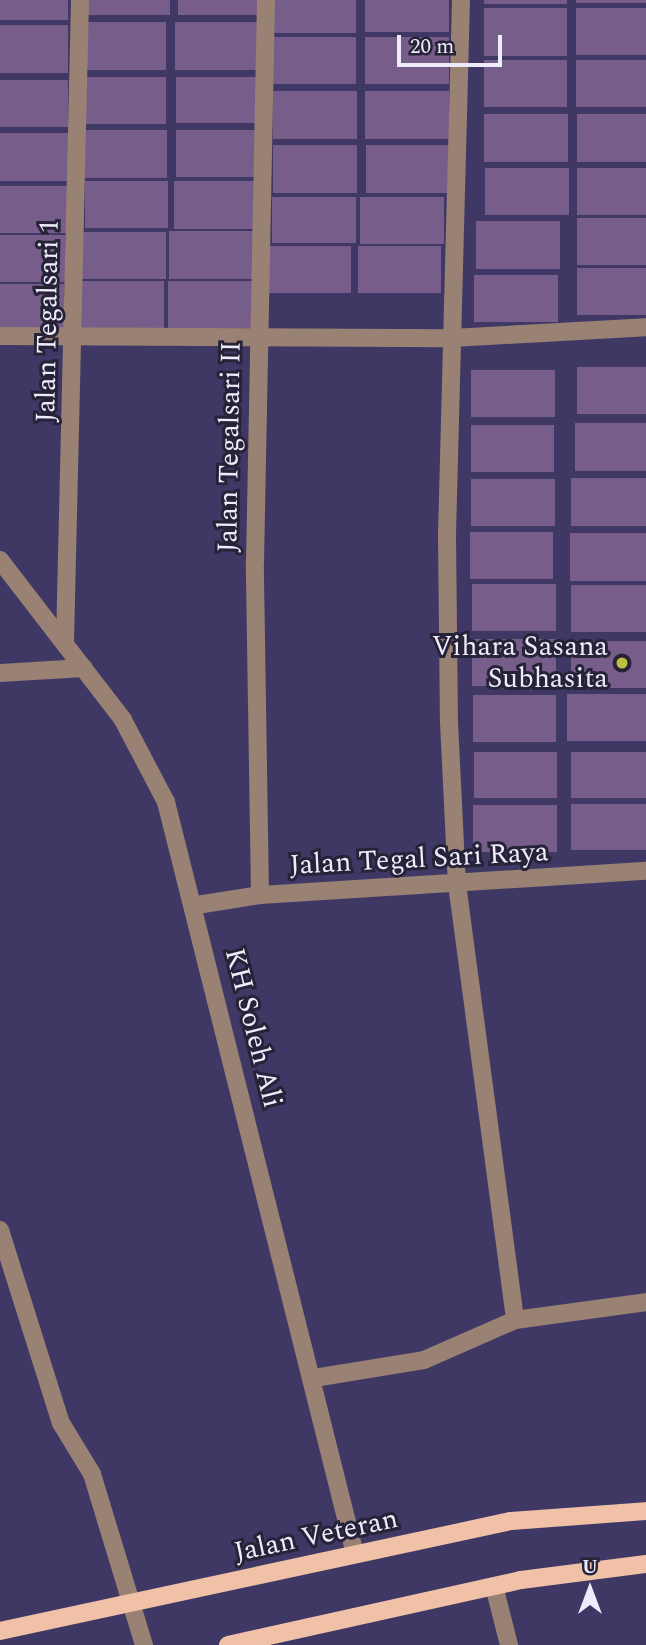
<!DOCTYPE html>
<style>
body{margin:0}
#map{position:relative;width:646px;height:1645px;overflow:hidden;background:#3f3865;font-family:Spectral,serif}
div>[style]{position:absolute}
.building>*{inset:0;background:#775d8a}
.minor>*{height:18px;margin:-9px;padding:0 9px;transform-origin:9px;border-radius:9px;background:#998174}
.major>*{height:18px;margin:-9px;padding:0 9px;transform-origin:9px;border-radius:9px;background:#f0c1a7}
.dots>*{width:19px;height:19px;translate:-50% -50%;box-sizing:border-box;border:4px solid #262338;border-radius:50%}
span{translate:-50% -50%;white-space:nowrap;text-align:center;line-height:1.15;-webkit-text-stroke:6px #262338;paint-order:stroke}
.street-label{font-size:28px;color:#edebfc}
.poi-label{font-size:28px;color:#edebfc}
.right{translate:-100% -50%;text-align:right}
.north{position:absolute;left:555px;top:1554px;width:70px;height:70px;-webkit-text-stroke:5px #262338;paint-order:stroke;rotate:0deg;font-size:19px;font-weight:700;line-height:28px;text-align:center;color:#edebfc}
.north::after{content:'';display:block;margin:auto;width:24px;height:32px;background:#edebfc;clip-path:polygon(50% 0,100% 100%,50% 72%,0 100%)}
.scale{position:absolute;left:397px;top:35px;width:105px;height:32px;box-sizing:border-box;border:4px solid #edebfc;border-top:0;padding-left:9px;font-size:21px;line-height:24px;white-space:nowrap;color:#edebfc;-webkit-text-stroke:5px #262338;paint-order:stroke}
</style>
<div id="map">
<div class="building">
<div style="clip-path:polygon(0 0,68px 0,68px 20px,0 20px)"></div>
<div style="clip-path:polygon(86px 0,170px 0,170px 15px,86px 15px)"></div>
<div style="clip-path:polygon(178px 0,262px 0,262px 15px,178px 15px)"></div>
<div style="clip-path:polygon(273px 0,356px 0,356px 33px,273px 33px)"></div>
<div style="clip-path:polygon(365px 0,449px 0,449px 32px,365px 32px)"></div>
<div style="clip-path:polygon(484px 0,567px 0,567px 4px,484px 4px)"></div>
<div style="clip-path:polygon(576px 0,646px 0,646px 3px,576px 3px)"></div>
<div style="clip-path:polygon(484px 8px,567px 8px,567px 56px,484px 56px)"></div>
<div style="clip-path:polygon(576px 8px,646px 8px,646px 55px,576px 55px)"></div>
<div style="clip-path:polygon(82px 22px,166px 22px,166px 70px,82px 70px)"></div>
<div style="clip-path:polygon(175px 22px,259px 22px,259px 70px,175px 70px)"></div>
<div style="clip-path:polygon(0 25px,68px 25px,68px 73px,0 73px)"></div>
<div style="clip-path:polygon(273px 37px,356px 37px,356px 84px,273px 84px)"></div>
<div style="clip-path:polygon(365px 37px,449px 37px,449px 84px,365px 84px)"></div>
<div style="clip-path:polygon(484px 60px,567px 60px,567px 107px,484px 107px)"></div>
<div style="clip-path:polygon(576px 60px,646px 60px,646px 107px,576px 107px)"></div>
<div style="clip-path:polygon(83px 77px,166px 77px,166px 124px,83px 124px)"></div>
<div style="clip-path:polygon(176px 77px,259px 77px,259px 123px,176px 123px)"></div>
<div style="clip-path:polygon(0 80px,68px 80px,68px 127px,0 127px)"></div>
<div style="clip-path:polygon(273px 91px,357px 91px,357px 139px,273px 139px)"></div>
<div style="clip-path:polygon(365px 91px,449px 91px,449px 139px,365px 139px)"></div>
<div style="clip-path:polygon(484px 114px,568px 114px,568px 162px,484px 162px)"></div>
<div style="clip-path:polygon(577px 114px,646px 114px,646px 162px,577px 162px)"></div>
<div style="clip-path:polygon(83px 130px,167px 130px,167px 178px,83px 178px)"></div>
<div style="clip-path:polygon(176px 130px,259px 130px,259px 177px,176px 177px)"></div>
<div style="clip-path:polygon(0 133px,68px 133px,68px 181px,0 181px)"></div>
<div style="clip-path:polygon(273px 145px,357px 145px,357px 193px,273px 193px)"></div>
<div style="clip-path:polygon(366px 145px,450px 145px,450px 193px,366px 193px)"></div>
<div style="clip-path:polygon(485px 168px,569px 168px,569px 215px,485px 215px)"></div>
<div style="clip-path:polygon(577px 168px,646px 168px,646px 215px,577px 215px)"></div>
<div style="clip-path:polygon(85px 181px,168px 181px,168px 228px,85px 228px)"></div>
<div style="clip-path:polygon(174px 181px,258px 181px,258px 229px,174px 229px)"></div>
<div style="clip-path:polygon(0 186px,67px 186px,67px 233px,0 233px)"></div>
<div style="clip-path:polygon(272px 197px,356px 197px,356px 243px,272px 243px)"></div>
<div style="clip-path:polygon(360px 197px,444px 197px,444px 244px,360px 244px)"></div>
<div style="clip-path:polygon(577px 218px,646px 218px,646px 265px,577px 265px)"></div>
<div style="clip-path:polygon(476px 221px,560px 221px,560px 269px,476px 269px)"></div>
<div style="clip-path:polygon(169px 231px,253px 231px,253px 279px,169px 279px)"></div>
<div style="clip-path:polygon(82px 232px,166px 232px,166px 279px,82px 279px)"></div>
<div style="clip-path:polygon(0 235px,65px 235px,65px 282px,0 282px)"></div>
<div style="clip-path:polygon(267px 246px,351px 246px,351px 293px,267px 293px)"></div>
<div style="clip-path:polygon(358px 246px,441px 246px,441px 293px,358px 293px)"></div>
<div style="clip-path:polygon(577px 268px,646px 268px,646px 315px,577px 315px)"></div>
<div style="clip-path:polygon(474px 275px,558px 275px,558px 322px,474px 322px)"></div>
<div style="clip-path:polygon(81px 281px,164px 281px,164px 328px,81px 328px)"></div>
<div style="clip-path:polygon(168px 281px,252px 281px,252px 328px,168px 328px)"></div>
<div style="clip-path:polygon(0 284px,64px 284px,64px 332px,0 332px)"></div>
<div style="clip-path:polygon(577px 367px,646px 367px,646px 414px,577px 414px)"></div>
<div style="clip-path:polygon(471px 370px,555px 370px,555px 417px,471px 417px)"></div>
<div style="clip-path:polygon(575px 423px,646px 423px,646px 471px,575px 471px)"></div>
<div style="clip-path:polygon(471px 425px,554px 425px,554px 472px,471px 472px)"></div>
<div style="clip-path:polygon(571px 478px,646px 478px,646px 526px,571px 526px)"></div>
<div style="clip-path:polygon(471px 479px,555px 479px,555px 526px,471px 526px)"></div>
<div style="clip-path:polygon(470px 532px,553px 532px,553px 579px,470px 579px)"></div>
<div style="clip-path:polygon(570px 533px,646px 533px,646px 581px,570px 581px)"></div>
<div style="clip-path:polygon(472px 584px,556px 584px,556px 631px,472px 631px)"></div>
<div style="clip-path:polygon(571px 585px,646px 585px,646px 632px,571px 632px)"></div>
<div style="clip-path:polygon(472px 639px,556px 639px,556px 686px,472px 686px)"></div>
<div style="clip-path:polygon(571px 641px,646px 641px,646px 688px,571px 688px)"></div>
<div style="clip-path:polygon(567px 694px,646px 694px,646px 741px,567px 741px)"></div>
<div style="clip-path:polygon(473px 695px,556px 695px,556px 742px,473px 742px)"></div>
<div style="clip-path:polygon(474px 752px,557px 752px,557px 798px,474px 798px)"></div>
<div style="clip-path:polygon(571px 752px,646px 752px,646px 798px,571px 798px)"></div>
<div style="clip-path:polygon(571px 804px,646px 804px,646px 850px,571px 850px)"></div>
<div style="clip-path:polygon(473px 805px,557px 805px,557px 852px,473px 852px)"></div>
</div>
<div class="minor">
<div style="left:461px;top:0;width:535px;rotate:91.5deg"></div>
<div style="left:447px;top:535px;width:187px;rotate:89.4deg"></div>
<div style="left:449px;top:722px;width:162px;rotate:87.2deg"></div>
<div style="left:457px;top:884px;width:440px;rotate:82.4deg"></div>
<div style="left:0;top:336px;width:452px;rotate:0.3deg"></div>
<div style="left:452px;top:338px;width:194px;rotate:-3.2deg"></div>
<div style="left:0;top:560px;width:202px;rotate:52.4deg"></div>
<div style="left:123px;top:720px;width:93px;rotate:62.3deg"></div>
<div style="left:166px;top:802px;width:775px;rotate:75.89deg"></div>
<div style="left:65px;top:642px;width:642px;rotate:-88.66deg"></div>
<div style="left:0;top:673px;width:84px;rotate:-3.4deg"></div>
<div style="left:260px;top:895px;width:333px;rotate:-90.9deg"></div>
<div style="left:255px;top:562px;width:562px;rotate:-88.88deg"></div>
<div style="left:197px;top:905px;width:64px;rotate:-9deg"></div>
<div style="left:260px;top:895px;width:387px;rotate:-3.6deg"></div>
<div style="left:0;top:1230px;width:202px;rotate:72.5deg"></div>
<div style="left:61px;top:1423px;width:60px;rotate:58.7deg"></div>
<div style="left:92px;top:1474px;width:179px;rotate:73.1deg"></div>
<div style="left:314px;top:1378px;width:111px;rotate:-9.3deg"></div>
<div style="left:424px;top:1360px;width:99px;rotate:-23.7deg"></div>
<div style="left:515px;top:1320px;width:132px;rotate:-7.8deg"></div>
<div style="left:494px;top:1586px;width:61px;rotate:75.7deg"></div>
</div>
<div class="major">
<div style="left:0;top:1631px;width:523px;rotate:-12.15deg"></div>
<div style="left:511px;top:1521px;width:135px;rotate:-4.2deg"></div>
<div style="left:228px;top:1645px;width:300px;rotate:-12.5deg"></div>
<div style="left:521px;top:1580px;width:126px;rotate:-7.3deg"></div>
</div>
<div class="dots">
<div style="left:622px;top:663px;background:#bdbf43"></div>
</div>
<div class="street-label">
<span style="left:48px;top:321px;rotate:-89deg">Jalan Tegalsari 1</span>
<span style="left:230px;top:447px;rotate:-89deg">Jalan Tegalsari II</span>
<span style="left:419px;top:859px;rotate:-3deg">Jalan Tegal Sari Raya</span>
<span style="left:253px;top:1028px;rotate:76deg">KH Soleh Ali</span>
<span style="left:316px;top:1536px;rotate:-12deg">Jalan Veteran</span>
</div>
<div class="poi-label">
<span class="right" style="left:608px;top:663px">Vihara Sasana<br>Subhasita</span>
</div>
<div class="north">U</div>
<div class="scale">20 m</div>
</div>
